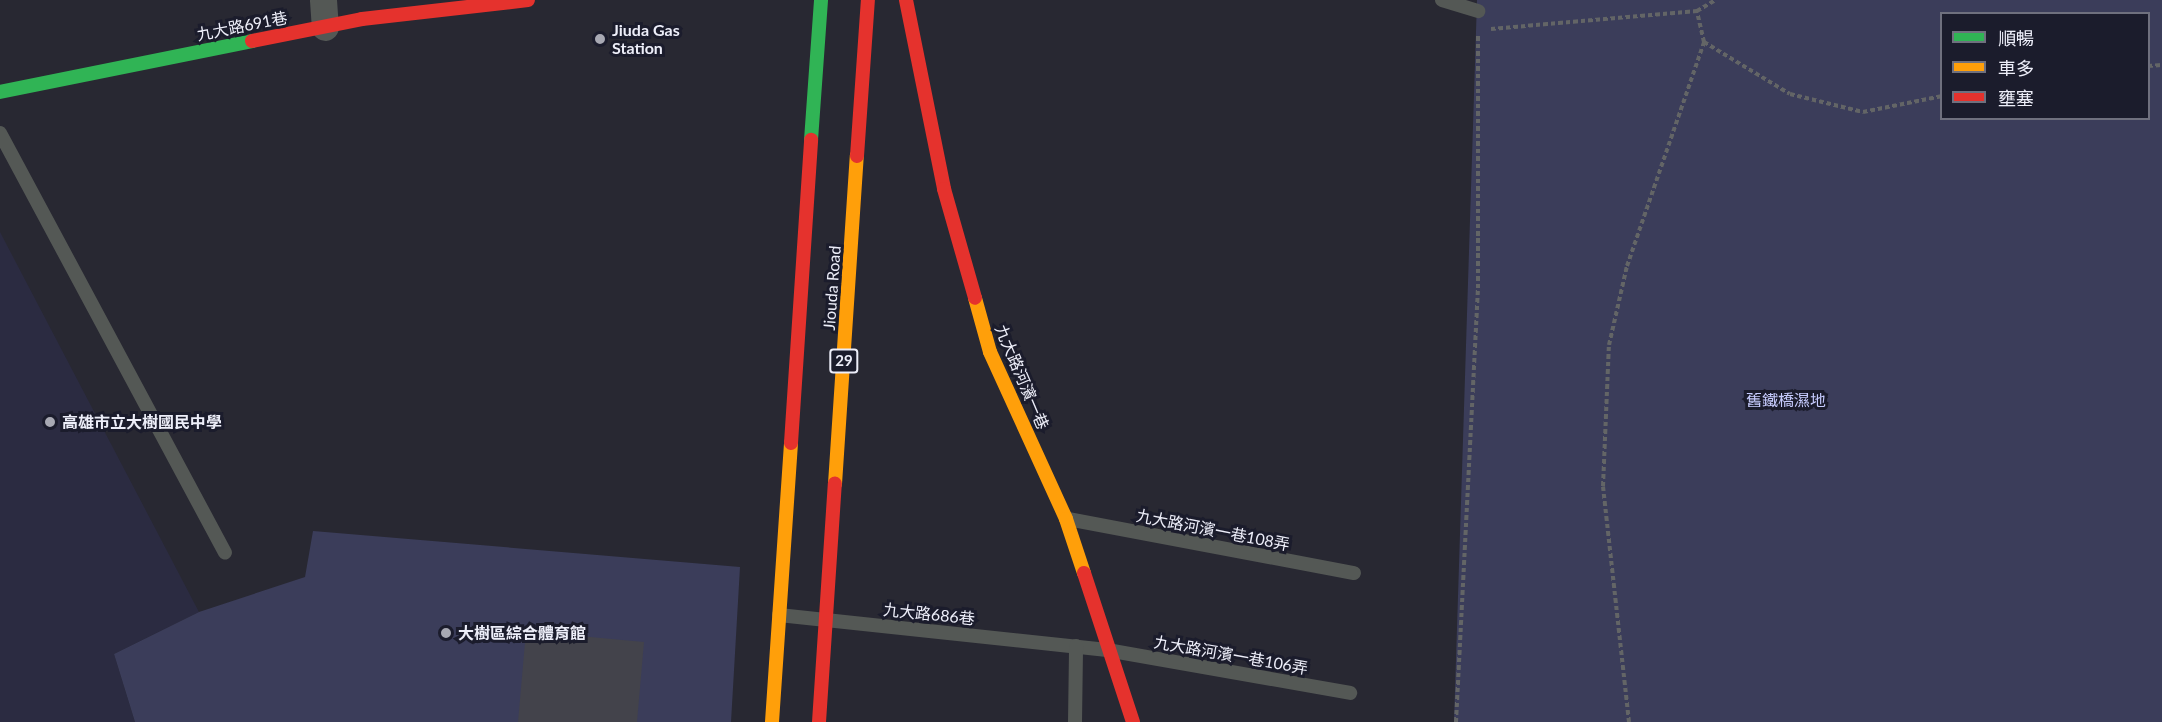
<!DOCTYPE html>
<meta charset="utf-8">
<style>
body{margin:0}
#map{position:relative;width:2162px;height:722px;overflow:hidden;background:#282832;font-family:Lato,"Noto Sans TC",sans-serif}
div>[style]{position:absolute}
.built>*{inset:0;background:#2b2b41}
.green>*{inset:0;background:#3b3d5a}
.building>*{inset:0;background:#43434b}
.path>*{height:4px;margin-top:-2px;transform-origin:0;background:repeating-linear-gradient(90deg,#636566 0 4.5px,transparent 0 7.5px)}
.lane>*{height:14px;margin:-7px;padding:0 7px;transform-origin:7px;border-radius:7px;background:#545855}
.street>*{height:27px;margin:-13.5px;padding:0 13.5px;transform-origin:13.5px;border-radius:13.5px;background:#545855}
.fast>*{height:14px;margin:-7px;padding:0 7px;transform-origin:7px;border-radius:7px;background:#30b455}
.slow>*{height:14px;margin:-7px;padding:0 7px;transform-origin:7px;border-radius:7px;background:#ff9f0a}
.jam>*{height:14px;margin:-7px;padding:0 7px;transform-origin:7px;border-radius:7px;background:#e5322d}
.dots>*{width:16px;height:16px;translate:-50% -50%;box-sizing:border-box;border:3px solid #1b1c2c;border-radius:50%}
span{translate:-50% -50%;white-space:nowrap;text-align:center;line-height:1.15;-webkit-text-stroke:6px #1b1c2c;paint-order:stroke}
.shield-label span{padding:2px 4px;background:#1b1c2c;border:2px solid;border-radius:4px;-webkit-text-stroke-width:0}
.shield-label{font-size:15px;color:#edeef9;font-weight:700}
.street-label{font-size:16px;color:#edeef9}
.poi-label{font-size:16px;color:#edeef9;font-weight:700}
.left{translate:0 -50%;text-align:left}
.park-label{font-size:16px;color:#c6cbfd}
.legend{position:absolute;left:1940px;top:12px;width:210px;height:108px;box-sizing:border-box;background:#1b1c2c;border:2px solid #6f707e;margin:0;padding:8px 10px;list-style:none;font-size:18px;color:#edeef9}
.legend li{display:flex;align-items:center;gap:12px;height:30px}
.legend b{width:30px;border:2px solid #6f707e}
</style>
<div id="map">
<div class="built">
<div style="clip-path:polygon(0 232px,199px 612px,114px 654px,135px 722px,0 722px)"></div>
</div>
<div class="green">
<div style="clip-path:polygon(evenodd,1477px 0,2162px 0,2162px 722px,1454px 722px,1477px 0,1942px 14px,2148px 14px,2148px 118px,1942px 118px,1942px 14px)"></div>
<div style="clip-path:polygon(313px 531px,740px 567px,731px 722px,135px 722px,114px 654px,199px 612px,305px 577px)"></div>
</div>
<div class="building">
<div style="clip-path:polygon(526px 631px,644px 642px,637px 722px,518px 722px)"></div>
</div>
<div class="path">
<div style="left:1491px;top:29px;width:207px;rotate:-5deg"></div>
<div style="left:1697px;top:11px;width:21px;rotate:-31deg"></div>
<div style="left:1704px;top:42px;width:100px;rotate:31.2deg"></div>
<div style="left:1790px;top:94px;width:75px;rotate:13.9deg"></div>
<div style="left:1863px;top:112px;width:81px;rotate:-11.4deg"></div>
<div style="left:2148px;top:66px;width:14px;rotate:-4deg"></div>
<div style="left:1456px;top:722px;width:435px;rotate:-87.1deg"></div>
<div style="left:1478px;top:288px;width:254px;rotate:-90deg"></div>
<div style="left:1629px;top:722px;width:237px;rotate:-96.3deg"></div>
<div style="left:1603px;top:486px;width:141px;rotate:-87.6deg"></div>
<div style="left:1609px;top:345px;width:81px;rotate:-77.2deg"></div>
<div style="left:1627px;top:266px;width:237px;rotate:-71deg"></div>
<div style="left:1704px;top:42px;width:32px;rotate:-103deg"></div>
</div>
<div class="lane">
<div style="left:1442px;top:0;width:38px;rotate:17deg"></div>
<div style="left:0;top:133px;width:476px;rotate:61.8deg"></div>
<div style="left:1068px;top:519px;width:291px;rotate:10.7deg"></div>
<div style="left:779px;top:615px;width:330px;rotate:6.1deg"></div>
<div style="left:1107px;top:650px;width:247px;rotate:10deg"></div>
<div style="left:1075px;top:722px;width:76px;rotate:-89.2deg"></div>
</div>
<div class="street">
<div style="left:323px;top:0;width:27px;rotate:86deg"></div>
</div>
<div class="fast">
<div style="left:0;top:92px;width:257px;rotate:-11.4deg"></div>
<div style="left:811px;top:140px;width:140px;rotate:-85.9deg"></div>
</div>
<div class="slow">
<div style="left:975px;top:298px;width:56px;rotate:74.5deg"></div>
<div style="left:990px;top:352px;width:183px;rotate:65.5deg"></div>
<div style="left:1066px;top:519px;width:57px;rotate:71.6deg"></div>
<div style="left:835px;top:484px;width:329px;rotate:-86.2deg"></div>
<div style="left:772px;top:722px;width:280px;rotate:-86.1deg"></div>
</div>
<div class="jam">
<div style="left:906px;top:0;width:193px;rotate:78.6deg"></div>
<div style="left:944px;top:189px;width:113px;rotate:74.1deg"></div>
<div style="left:252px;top:41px;width:112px;rotate:-11.3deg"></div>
<div style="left:362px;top:19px;width:167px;rotate:-6.5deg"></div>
<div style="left:857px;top:156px;width:156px;rotate:-86deg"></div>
<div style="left:791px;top:443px;width:304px;rotate:-86.2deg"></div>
<div style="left:1084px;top:573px;width:157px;rotate:71.8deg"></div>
<div style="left:819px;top:722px;width:239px;rotate:-86.2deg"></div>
</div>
<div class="dots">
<div style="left:600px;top:39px;background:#a8a9b3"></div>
<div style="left:50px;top:422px;background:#a8a9b3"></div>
<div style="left:446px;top:633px;background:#a8a9b3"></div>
</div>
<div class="shield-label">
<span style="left:844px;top:361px">29</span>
</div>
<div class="street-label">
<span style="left:242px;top:26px;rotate:-11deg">九大路691巷</span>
<span style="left:832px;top:288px;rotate:-86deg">Jiouda Road</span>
<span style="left:1022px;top:377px;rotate:67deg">九大路河濱一巷</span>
<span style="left:1213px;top:530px;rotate:11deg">九大路河濱一巷108弄</span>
<span style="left:929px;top:614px;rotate:6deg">九大路686巷</span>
<span style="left:1231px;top:655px;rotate:10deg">九大路河濱一巷106弄</span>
</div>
<div class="poi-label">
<span class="left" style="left:612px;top:39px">Jiuda Gas<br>Station</span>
<span class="left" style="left:62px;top:422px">高雄市立大樹國民中學</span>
<span class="left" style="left:458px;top:633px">大樹區綜合體育館</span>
</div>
<div class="park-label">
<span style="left:1786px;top:400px">舊鐵橋濕地</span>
</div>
<ul class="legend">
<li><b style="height:8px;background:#30b455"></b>順暢</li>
<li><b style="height:8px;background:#ff9f0a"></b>車多</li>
<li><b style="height:8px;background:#e5322d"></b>壅塞</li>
</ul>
</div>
